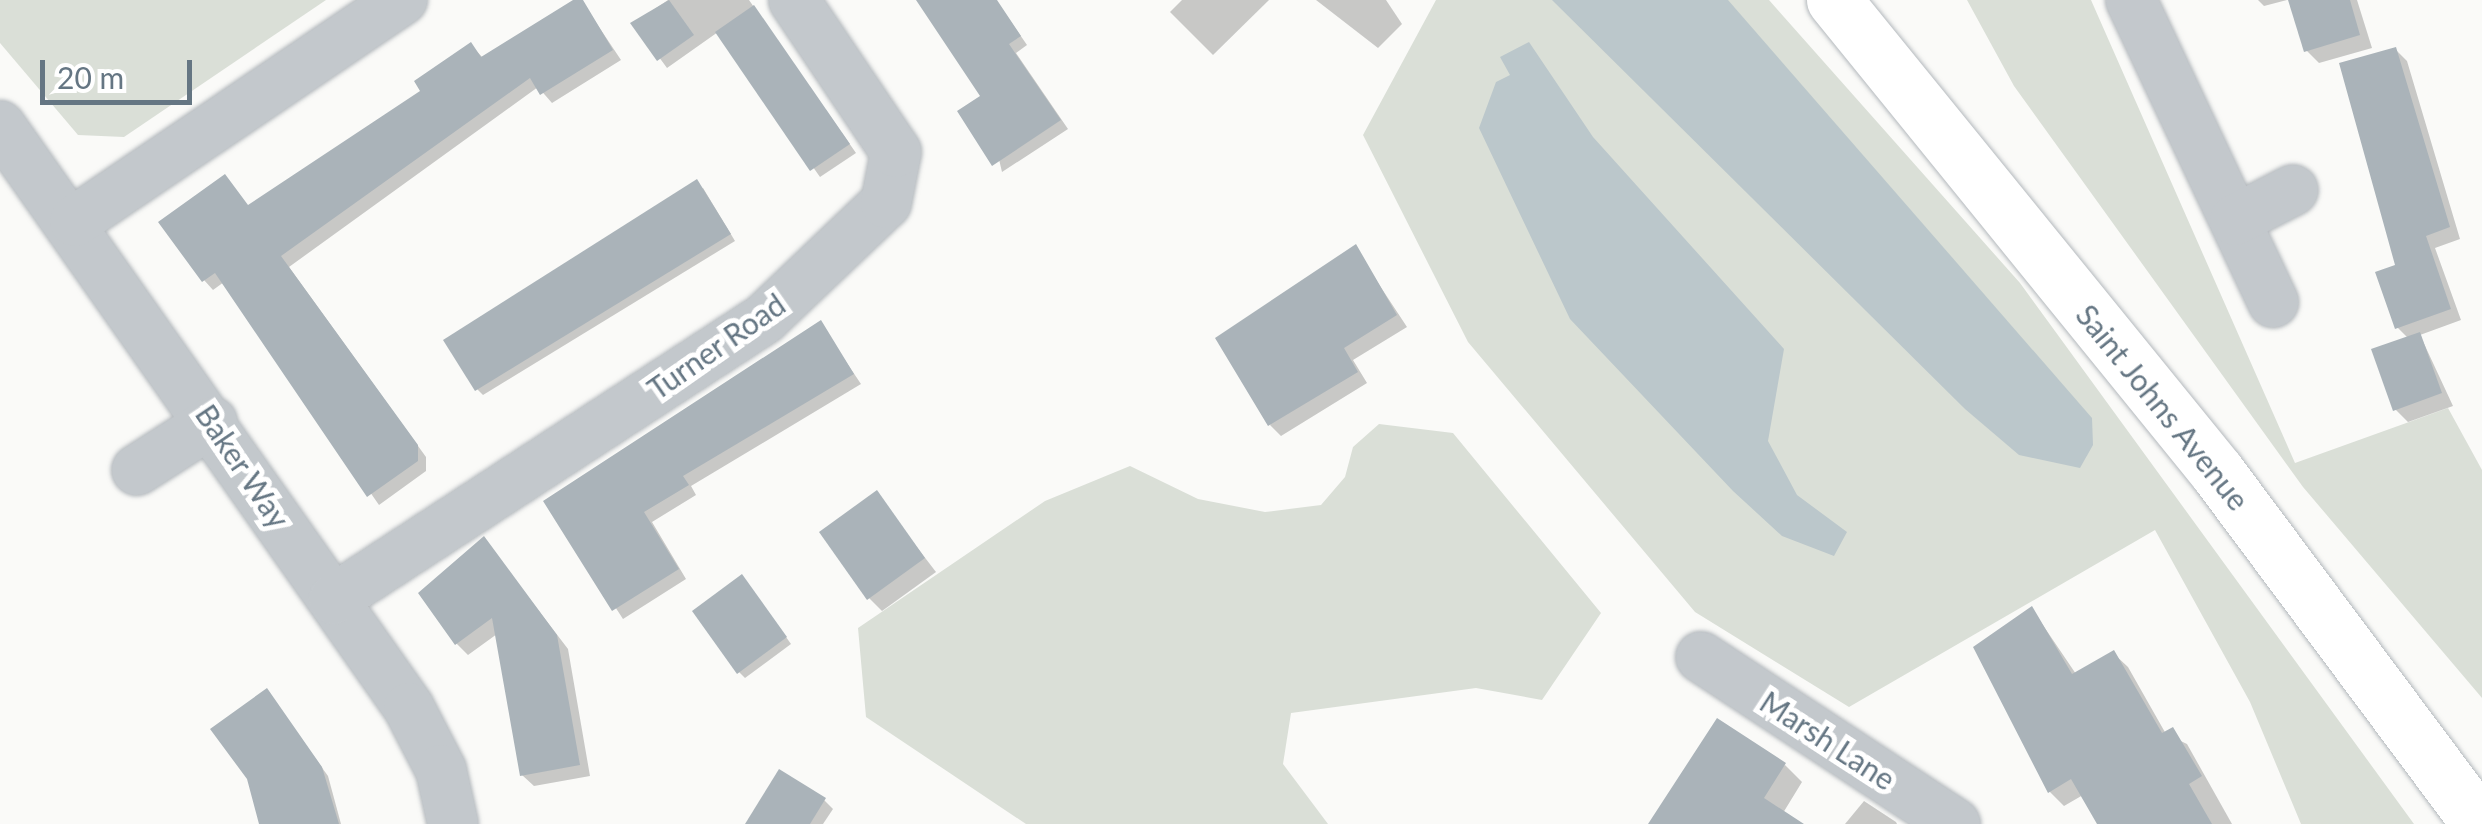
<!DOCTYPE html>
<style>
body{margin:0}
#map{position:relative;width:2482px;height:824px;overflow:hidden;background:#fafaf8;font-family:Lato,sans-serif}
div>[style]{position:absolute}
.green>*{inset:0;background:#dadfd7}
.water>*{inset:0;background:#bbc7cb}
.shadow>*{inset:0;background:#0003}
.building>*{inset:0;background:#aab3b9}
.roads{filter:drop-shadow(0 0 2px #b4b9bd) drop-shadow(0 0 2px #b4b9bd)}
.minor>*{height:50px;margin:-25px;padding:0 25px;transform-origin:25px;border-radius:25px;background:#c3c8cc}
.highway>*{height:55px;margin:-27.5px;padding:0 27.5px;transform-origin:27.5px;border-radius:27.5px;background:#fff}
span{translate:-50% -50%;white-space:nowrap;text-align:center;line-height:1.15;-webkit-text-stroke:10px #fff;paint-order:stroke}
.street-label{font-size:30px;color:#657683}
.scale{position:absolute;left:40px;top:60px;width:152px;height:45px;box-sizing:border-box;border:5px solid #657683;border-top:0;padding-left:12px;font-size:30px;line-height:35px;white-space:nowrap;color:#657683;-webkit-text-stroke:8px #fff;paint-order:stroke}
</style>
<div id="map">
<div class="green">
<div style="clip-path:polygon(0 0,326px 0,124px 137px,78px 135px,0 43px)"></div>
<div style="clip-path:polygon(1436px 0,1769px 0,2020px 283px,2414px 824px,2301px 824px,2250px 702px,2155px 530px,1849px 707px,1695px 612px,1468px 342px,1363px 135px)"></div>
<div style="clip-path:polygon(1967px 0,2091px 0,2295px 463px,2448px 408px,2482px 470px,2482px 698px,2303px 487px,2014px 86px)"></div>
<div style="clip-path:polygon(1379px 424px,1453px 433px,1601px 613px,1542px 700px,1476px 688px,1291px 713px,1283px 764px,1328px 824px,1026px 824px,866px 717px,858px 628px,1045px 501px,1130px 466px,1198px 499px,1265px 512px,1321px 505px,1345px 477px,1353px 447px)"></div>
</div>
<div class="water">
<div style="clip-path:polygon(1552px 0,1728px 0,2092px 418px,2093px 445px,2080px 468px,2019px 455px,1965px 409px)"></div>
<div style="clip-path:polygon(1529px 42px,1593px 137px,1784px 349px,1768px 441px,1797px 495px,1847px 532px,1834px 556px,1782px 536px,1733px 491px,1570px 319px,1479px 128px,1496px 82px,1510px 75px,1500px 57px)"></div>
</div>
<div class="shadow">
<div style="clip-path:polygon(581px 0,621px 60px,552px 103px,538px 87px,289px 267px,426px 457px,426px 471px,379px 505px,224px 282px,213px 290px,204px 280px,249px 207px,424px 91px,471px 45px,483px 58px)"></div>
<div style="clip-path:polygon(668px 0,749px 0,856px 153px,820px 177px,718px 32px,667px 68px,634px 23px)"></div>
<div style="clip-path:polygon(917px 0,996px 0,1027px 45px,1016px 53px,1068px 129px,1002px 172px,984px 96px)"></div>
<div style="clip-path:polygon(1182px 0,1269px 0,1213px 55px,1170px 12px)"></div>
<div style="clip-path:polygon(1316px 0,1386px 0,1402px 24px,1378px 48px)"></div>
<div style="clip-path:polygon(2258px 0,2287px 0,2264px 6px)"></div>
<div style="clip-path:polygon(2307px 0,2357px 0,2372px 48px,2319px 63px,2306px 50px)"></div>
<div style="clip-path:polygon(2395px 49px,2407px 61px,2460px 239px,2435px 248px,2461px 320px,2420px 335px,2453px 406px,2408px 422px,2395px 409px,2408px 338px,2397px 327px)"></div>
<div style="clip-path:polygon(703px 188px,735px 241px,483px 395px,477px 389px)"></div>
<div style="clip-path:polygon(1355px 248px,1407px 327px,1353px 360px,1367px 383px,1281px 436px,1270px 425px)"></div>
<div style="clip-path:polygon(820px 323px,861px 384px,691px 486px,696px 495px,652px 522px,686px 579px,623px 619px,547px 502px)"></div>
<div style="clip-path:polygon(876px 494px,936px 572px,882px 611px,869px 598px)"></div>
<div style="clip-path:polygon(484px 539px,568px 649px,590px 776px,534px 786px,522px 775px,497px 634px,468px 655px,456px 643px)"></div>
<div style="clip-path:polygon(748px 584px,791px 644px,745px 678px,739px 672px)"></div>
<div style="clip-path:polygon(2032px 609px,2076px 674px,2113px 653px,2128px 667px,2166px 734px,2187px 744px,2232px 824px,2100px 824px,2083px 795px,2064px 806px,2050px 792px)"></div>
<div style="clip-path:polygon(272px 698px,328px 776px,341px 824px,261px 824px)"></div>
<div style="clip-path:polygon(1785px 765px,1802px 782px,1783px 813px,1798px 824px,1673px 824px)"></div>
<div style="clip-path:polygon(824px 800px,833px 809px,823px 824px,748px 824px)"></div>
<div style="clip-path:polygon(1864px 801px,1896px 822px,1897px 824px,1845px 824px)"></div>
</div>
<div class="building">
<div style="clip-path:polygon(573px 0,583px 0,613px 50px,540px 95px,530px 78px,281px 256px,418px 445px,418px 461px,367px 497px,215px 273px,202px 282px,158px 222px,225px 174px,248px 205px,420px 91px,414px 81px,471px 42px,481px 57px)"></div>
<div style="clip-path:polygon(669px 0,694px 35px,657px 61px,630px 23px)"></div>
<div style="clip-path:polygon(916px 0,997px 0,1021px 36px,1009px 44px,1061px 120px,992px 166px,957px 111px,980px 96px)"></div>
<div style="clip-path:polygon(2288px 0,2350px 0,2360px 35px,2304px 52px)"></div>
<div style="clip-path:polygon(754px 5px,850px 144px,810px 171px,715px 32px)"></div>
<div style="clip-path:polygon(2396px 47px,2450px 227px,2426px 236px,2451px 309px,2395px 329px,2375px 272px,2395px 265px,2339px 63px)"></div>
<div style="clip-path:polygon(697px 179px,731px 234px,475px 391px,443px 340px)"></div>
<div style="clip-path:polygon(1356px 244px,1397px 315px,1344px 348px,1358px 372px,1268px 426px,1215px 338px)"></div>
<div style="clip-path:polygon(821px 320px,854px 374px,683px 476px,689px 485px,644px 512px,679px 569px,612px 611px,543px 501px)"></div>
<div style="clip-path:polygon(2420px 332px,2442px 393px,2393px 411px,2371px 349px)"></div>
<div style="clip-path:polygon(877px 490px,925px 558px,867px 600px,819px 532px)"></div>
<div style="clip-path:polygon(484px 536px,557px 635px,580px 765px,520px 776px,492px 618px,455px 645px,418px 593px)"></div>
<div style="clip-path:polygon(742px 574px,787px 637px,737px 674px,692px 611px)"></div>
<div style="clip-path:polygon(2032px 606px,2072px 674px,2114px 650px,2162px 733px,2173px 727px,2202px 776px,2189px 784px,2212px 824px,2097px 824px,2071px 779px,2048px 793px,1973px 647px)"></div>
<div style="clip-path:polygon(267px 688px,322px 767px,339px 824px,259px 824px,247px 779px,210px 729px)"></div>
<div style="clip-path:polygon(1717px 718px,1786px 763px,1764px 798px,1804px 824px,1648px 824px)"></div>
<div style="clip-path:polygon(779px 769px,826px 798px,810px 824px,745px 824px)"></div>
</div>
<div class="roads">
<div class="minor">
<div style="left:2131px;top:0;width:334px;rotate:64.8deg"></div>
<div style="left:0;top:126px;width:711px;rotate:54.9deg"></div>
<div style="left:409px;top:708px;width:70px;rotate:62.7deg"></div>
<div style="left:441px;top:770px;width:55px;rotate:77.5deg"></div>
<div style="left:2235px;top:220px;width:65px;rotate:-27.3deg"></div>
<div style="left:75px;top:221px;width:395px;rotate:-34.1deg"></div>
<div style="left:137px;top:470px;width:89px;rotate:-32.6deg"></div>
<div style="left:334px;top:599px;width:513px;rotate:-33.07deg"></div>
<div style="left:764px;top:319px;width:168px;rotate:-43.6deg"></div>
<div style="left:886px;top:203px;width:52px;rotate:-78.9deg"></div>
<div style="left:896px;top:152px;width:183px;rotate:-123.9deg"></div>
<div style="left:1701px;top:657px;width:304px;rotate:33.3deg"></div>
</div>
<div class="highway">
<div style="left:1834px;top:0;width:608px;rotate:50.94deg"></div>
<div style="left:2217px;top:472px;width:439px;rotate:53.3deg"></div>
</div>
</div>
<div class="street-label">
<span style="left:716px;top:346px;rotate:-35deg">Turner Road</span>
<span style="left:2163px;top:407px;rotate:51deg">Saint Johns Avenue</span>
<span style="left:243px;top:466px;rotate:56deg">Baker Way</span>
<span style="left:1828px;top:740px;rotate:33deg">Marsh Lane</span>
</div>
<div class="scale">20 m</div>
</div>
